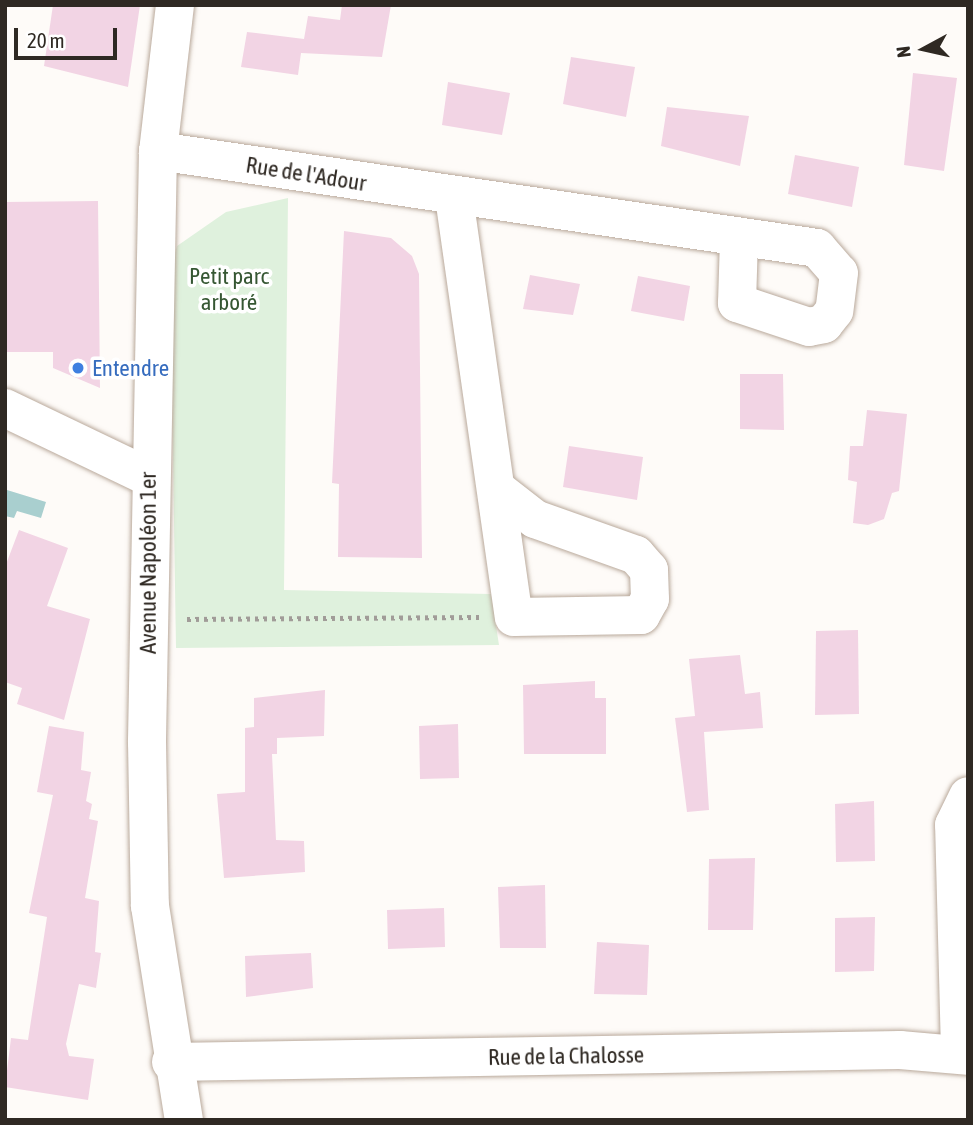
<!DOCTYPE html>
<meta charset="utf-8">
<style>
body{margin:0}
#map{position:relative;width:973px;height:1125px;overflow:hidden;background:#fefbf8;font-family:"Asap Condensed",sans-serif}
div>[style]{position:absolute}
.green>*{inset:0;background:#dff1dd}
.water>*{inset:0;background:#a9cfcf}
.building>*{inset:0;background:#f2d4e4}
.path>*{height:4.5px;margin-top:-2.25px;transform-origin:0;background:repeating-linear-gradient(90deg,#a19c98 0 3.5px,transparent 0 8.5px)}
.roads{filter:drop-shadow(0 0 2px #b9a99b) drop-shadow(0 0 2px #b9a99b)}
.minor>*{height:38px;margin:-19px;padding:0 19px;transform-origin:19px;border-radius:19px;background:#fff}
.dots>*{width:19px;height:19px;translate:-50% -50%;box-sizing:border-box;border:4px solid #fff;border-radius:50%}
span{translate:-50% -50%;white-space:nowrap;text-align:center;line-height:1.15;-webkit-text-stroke:7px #fff;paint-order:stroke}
.street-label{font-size:23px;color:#2f2923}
.park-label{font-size:23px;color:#365733}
.shop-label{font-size:23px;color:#366cbe}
.left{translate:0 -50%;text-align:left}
.frame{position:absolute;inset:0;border:7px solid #2f2923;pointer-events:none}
.north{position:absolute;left:889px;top:14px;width:70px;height:70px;-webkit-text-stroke:5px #fff;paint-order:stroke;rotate:262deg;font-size:19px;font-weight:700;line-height:28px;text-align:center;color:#2f2923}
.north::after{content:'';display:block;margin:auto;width:24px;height:32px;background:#2f2923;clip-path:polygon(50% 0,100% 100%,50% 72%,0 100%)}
.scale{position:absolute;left:14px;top:28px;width:103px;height:32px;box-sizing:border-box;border:4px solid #2f2923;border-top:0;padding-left:9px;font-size:21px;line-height:24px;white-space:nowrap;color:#2f2923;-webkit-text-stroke:5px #fff;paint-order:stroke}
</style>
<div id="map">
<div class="green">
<div style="clip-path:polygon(288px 198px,284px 590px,491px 594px,499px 645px,176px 648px,170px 268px,177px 246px,226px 212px)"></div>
</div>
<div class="water">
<div style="clip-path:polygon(7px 490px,46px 502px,41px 518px,17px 511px,14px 518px,5px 516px)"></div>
</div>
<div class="building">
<div style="clip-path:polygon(53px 5px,140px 5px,128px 87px,44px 66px)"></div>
<div style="clip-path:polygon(342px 5px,391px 5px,382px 57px,301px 53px,298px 75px,241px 67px,247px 32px,304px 39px,308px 16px,340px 20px)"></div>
<div style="clip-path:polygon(571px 57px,635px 67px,626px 117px,563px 104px)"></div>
<div style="clip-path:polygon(913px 73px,957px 78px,944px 171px,904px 165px)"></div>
<div style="clip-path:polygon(448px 82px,510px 93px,502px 135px,442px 125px)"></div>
<div style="clip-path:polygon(667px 107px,749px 116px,740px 166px,661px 146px)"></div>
<div style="clip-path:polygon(795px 155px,859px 167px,852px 207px,788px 194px)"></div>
<div style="clip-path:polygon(98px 201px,100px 388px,53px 368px,53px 352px,6px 352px,5px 305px,5px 202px)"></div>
<div style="clip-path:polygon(344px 231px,391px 238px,412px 256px,419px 274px,422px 558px,338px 557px,339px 484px,332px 483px)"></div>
<div style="clip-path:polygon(530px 275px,580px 284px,573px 315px,523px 309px)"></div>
<div style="clip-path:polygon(638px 276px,690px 286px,684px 321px,631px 311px)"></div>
<div style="clip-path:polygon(740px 374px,783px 374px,784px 430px,740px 429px)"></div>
<div style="clip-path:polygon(867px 410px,907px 414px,899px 491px,892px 493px,884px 519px,868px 525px,853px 523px,857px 482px,848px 480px,850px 446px,863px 446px)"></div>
<div style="clip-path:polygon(569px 446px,643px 457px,637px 500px,563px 487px)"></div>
<div style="clip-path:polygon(19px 530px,68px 548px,47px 606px,90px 619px,64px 720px,17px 704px,22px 688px,5px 682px,5px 567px)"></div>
<div style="clip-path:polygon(858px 630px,859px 714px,815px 715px,816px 631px)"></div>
<div style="clip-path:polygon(740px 655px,745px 694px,760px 692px,763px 728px,704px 732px,709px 810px,687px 812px,675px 718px,695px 716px,689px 659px)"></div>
<div style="clip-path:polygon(595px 681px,595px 698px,606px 698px,606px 754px,524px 754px,523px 685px)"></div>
<div style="clip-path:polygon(325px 690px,324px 736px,277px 738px,277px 754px,272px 754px,276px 840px,304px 841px,305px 872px,224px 878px,217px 794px,245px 792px,245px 728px,254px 727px,254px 698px)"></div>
<div style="clip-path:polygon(458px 724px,459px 778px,420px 779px,419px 726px)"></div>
<div style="clip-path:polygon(49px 726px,84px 732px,81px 770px,91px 772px,86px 801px,92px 804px,89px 819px,98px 821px,85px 898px,99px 901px,95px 952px,101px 953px,96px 988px,79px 984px,66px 1044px,69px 1056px,94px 1059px,88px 1100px,5px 1087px,11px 1038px,28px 1040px,47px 917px,29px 913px,53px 795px,37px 792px)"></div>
<div style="clip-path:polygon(874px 801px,875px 861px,836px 862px,835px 804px)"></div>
<div style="clip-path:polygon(755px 858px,753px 930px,708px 930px,709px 859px)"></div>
<div style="clip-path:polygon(545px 885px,546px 948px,500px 948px,498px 887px)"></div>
<div style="clip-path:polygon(444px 908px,445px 947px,388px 949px,387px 910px)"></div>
<div style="clip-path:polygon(875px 917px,874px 971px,835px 972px,835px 918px)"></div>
<div style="clip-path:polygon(597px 942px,649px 945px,647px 995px,594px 994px)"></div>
<div style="clip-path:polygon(311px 953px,313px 988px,246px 997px,245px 956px)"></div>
</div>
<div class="path">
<div style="left:187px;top:619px;width:292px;rotate:-0.4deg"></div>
</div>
<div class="roads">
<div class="minor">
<div style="left:175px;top:5px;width:147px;rotate:96.6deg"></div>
<div style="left:158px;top:151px;width:591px;rotate:91.07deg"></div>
<div style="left:147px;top:742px;width:164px;rotate:89deg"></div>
<div style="left:150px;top:906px;width:217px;rotate:81deg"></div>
<div style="left:158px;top:151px;width:666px;rotate:8.37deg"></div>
<div style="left:817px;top:248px;width:33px;rotate:49deg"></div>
<div style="left:839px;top:273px;width:38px;rotate:97deg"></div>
<div style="left:834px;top:311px;width:16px;rotate:128deg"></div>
<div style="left:824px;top:324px;width:15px;rotate:169deg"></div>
<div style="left:809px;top:327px;width:76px;rotate:-161.6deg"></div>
<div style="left:737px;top:303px;width:64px;rotate:-88.2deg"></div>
<div style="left:454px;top:197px;width:424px;rotate:81.9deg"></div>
<div style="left:514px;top:617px;width:127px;rotate:-0.9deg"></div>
<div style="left:641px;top:615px;width:18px;rotate:-61deg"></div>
<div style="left:650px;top:599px;width:29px;rotate:-92deg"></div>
<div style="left:649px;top:570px;width:20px;rotate:-131deg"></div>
<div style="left:636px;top:555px;width:107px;rotate:-160.4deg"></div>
<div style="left:535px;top:519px;width:46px;rotate:-142.1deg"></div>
<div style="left:5px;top:408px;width:157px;rotate:25.6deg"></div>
<div style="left:960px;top:1051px;width:226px;rotate:-91.5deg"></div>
<div style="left:954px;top:825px;width:32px;rotate:-64deg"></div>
<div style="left:171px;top:1062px;width:729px;rotate:-0.94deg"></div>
<div style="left:900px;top:1050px;width:68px;rotate:5deg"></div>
</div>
</div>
<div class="dots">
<div style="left:78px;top:368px;background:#3f7fe0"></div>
</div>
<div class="street-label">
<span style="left:306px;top:174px;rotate:9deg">Rue de l'Adour</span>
<span style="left:148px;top:563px;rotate:-90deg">Avenue Napoléon 1er</span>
<span style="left:566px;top:1056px;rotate:-1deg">Rue de la Chalosse</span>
</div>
<div class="park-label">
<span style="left:229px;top:289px">Petit parc<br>arboré</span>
</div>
<div class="shop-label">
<span class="left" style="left:92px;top:368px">Entendre</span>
</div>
<div class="frame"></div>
<div class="north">N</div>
<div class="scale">20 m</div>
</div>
